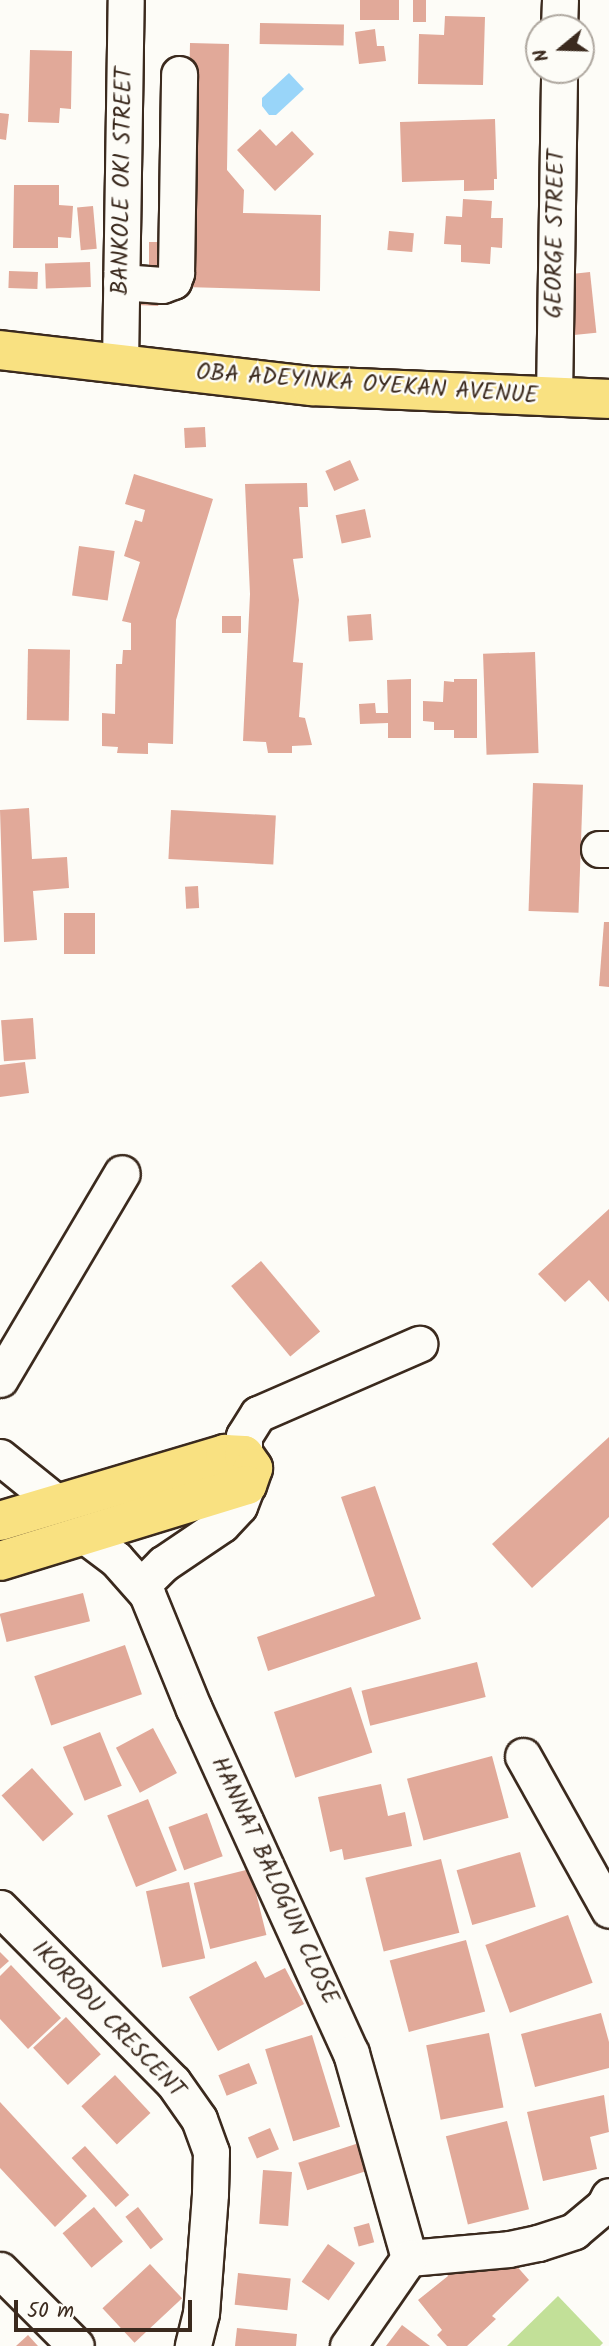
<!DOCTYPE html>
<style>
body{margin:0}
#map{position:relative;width:609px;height:2346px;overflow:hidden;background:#fdfcf7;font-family:Kalam,sans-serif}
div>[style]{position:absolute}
.green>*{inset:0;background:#c2e098}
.water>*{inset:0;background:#99d5f9}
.building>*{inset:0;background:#e1a999;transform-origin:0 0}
.roads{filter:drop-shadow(2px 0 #3b2a1e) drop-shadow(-2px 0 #3b2a1e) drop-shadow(0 2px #3b2a1e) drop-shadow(0 -2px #3b2a1e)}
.minor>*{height:35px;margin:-17.5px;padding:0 17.5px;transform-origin:17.5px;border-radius:17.5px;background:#fdfcf7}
.major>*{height:38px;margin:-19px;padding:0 19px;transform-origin:19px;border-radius:19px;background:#f9e181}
span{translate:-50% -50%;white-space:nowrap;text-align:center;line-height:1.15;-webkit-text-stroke:5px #fdfcf7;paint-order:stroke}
.street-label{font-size:23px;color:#3b2a1e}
.north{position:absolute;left:525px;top:14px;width:70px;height:70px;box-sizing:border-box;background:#fdfcf7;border:2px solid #afa8a0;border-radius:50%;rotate:251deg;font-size:19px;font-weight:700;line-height:28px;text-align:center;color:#3b2a1e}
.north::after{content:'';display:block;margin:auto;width:24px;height:32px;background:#3b2a1e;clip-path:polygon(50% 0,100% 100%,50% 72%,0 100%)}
.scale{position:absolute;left:14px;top:2300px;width:178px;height:32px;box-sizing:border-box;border:4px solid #3b2a1e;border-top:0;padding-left:9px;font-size:21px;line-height:24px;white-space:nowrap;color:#3b2a1e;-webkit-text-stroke:5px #fdfcf7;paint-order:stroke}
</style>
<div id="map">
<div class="green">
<div style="clip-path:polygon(558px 2296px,603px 2343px,600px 2346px,507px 2346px)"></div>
</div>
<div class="water">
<div style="clip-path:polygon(289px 73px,304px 89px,276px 115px,269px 115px,262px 106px,262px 98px)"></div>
</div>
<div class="building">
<div style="left:360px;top:0;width:39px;height:20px"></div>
<div style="left:413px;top:0;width:13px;height:22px"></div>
<div style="clip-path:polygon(445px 16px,485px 17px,483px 85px,418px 84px,419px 34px,444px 35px)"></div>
<div style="left:260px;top:23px;width:84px;height:21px;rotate:1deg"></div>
<div style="clip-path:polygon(375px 29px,377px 46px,384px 46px,386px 61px,359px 64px,355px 32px)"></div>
<div style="clip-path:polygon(190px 43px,229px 44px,227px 170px,244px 190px,243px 213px,321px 215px,320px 291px,185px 287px)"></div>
<div style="clip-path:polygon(30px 50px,72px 51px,71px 109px,60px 108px,59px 123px,28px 122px)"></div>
<div style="clip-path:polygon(0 113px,9px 114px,6px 140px,0 139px)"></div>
<div style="clip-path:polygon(495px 119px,497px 179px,494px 179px,494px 190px,464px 191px,464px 180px,402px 182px,400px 122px)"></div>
<div style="clip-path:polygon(260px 129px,276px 146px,292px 131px,314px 154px,275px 191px,237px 150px)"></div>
<div style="clip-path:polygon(14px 185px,59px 185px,59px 205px,73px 206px,71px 238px,58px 237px,58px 248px,13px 248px)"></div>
<div style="clip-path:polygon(463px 199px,492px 201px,491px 218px,503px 218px,502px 248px,491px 247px,490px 264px,461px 262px,461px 245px,444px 244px,446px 216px,462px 217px)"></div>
<div style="left:93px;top:206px;width:43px;height:16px;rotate:85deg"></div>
<div style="left:389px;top:231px;width:25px;height:19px;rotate:5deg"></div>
<div style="left:149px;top:242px;width:18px;height:32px"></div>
<div style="left:90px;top:262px;width:25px;height:45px;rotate:88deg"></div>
<div style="left:9px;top:271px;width:29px;height:17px;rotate:2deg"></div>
<div style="left:590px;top:272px;width:61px;height:30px;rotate:84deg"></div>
<div style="left:138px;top:290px;width:21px;height:15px;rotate:3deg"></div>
<div style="left:205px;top:427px;width:20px;height:21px;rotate:87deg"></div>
<div style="left:350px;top:460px;width:22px;height:27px;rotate:66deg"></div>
<div style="clip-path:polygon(134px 474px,213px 499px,176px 620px,173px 744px,148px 743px,148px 754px,117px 753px,118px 747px,102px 746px,102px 713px,115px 714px,116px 664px,122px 664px,123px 650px,131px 650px,131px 623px,122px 621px,140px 562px,124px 556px,135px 520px,142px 522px,145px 510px,125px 504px)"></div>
<div style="clip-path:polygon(307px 483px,308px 507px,299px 507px,303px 558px,293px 559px,299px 600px,293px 662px,303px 663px,299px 717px,305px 718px,312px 745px,292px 746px,292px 753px,268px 753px,266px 742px,243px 741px,250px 594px,245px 484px)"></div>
<div style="left:365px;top:509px;width:29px;height:30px;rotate:78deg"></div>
<div style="left:79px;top:546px;width:36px;height:50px;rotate:8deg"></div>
<div style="left:371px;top:614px;width:26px;height:24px;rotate:86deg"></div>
<div style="left:222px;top:616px;width:19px;height:17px"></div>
<div style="left:28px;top:649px;width:42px;height:71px;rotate:1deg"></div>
<div style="left:535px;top:652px;width:101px;height:52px;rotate:88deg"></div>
<div style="clip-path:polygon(411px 679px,411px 738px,388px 738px,388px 723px,360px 724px,359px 704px,375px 703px,376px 713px,388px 713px,387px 680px)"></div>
<div style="clip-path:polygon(454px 679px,477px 679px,477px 738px,454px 738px,454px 730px,434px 730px,434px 722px,423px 721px,423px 701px,443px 702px,444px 681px,454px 682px)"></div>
<div style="left:533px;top:783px;width:50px;height:128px;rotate:2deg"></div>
<div style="clip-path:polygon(29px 808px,32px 859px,67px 857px,69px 888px,33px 891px,37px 940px,4px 942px,0 810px)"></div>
<div style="left:171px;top:810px;width:105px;height:49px;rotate:3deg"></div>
<div style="left:198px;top:886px;width:22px;height:13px;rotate:87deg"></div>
<div style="left:64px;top:913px;width:31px;height:41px"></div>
<div style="clip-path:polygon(604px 922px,609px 922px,609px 987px,599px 986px)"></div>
<div style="left:33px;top:1018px;width:41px;height:32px;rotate:86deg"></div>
<div style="clip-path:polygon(25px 1062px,29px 1093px,0 1097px,0 1065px)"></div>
<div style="clip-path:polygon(609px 1209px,609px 1302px,589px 1280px,565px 1302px,538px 1274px)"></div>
<div style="left:261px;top:1261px;width:92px;height:39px;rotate:50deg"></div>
<div style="clip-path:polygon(609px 1437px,609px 1517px,532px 1588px,492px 1544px)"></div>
<div style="clip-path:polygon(375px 1486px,421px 1619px,268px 1671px,257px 1637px,375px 1596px,341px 1497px)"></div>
<div style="left:83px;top:1593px;width:29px;height:86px;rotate:76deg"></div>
<div style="left:125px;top:1645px;width:52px;height:96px;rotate:71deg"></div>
<div style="left:477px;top:1662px;width:36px;height:119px;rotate:76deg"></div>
<div style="left:351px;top:1687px;width:69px;height:81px;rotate:72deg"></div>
<div style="left:153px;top:1728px;width:51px;height:42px;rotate:62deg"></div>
<div style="left:100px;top:1732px;width:58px;height:40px;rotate:68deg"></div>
<div style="left:492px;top:1756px;width:64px;height:88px;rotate:75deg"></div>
<div style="left:32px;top:1768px;width:62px;height:41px;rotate:48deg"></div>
<div style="clip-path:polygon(381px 1784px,388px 1816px,405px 1812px,412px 1846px,344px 1860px,342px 1849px,330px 1852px,318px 1797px)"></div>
<div style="left:148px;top:1799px;width:77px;height:44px;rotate:68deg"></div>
<div style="left:207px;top:1813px;width:46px;height:41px;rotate:70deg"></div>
<div style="left:520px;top:1852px;width:57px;height:66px;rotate:74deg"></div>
<div style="left:441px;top:1859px;width:76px;height:78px;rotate:76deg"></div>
<div style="left:250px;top:1869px;width:68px;height:58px;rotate:76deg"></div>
<div style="left:189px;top:1882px;width:78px;height:44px;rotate:78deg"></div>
<div style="left:568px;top:1915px;width:72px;height:88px;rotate:70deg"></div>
<div style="left:466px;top:1940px;width:74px;height:79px;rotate:75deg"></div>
<div style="clip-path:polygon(0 1952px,9px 1961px,0 1969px)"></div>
<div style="clip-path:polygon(256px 1961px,265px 1978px,285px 1968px,304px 2004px,218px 2051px,189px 1997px)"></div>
<div style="clip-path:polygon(11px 1965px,61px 2018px,28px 2049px,0 2019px,0 1976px)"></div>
<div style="clip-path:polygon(601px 2013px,609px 2042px,609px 2068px,535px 2087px,521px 2034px)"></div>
<div style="left:66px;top:2017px;width:51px;height:45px;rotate:47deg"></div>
<div style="left:489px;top:2033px;width:76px;height:64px;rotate:79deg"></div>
<div style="left:312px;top:2035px;width:96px;height:49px;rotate:73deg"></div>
<div style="left:249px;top:2063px;width:22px;height:33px;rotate:68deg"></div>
<div style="left:115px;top:2075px;width:52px;height:46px;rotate:47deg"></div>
<div style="clip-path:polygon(604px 2095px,609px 2132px,590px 2137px,597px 2169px,543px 2181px,527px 2112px)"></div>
<div style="clip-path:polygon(0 2102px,87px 2196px,55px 2227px,0 2168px)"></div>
<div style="left:507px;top:2121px;width:91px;height:63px;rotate:76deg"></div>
<div style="left:270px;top:2128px;width:23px;height:24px;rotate:67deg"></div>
<div style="left:362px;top:2142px;width:29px;height:67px;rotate:72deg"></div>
<div style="left:85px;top:2146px;width:66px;height:18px;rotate:48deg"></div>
<div style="left:263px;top:2170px;width:29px;height:54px;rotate:4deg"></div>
<div style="left:94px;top:2207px;width:45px;height:41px;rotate:50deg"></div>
<div style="left:138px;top:2207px;width:41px;height:16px;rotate:52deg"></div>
<div style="left:369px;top:2223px;width:20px;height:16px;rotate:75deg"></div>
<div style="left:328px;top:2244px;width:33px;height:46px;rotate:35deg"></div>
<div style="clip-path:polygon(507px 2255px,529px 2280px,492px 2316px,496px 2319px,467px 2346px,447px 2346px,437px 2335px,442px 2330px,418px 2300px,448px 2276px,442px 2263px)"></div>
<div style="left:150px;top:2264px;width:47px;height:65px;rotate:47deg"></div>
<div style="left:238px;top:2273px;width:53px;height:32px;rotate:6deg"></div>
<div style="clip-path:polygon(402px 2325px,430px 2346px,386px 2346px)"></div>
<div style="clip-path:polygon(237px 2328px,297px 2334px,296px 2346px,235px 2346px)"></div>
<div style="clip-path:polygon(28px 2335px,38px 2346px,16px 2346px)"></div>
</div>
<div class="roads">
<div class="minor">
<div style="left:559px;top:28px;width:28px;rotate:-88deg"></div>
<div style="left:121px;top:282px;width:41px;rotate:4.2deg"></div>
<div style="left:162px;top:285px;width:12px;rotate:-20deg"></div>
<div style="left:173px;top:281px;width:9px;rotate:-69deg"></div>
<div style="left:176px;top:273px;width:199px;rotate:-89.1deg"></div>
<div style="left:120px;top:363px;width:363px;rotate:-89.1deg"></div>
<div style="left:554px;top:397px;width:327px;rotate:-89.1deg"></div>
<div style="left:599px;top:849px;width:10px"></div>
<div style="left:0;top:1379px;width:239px;rotate:-59.4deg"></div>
<div style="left:244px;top:1455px;width:19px;rotate:-90deg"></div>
<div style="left:244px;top:1436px;width:26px;rotate:-58deg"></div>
<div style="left:258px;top:1414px;width:176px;rotate:-23.5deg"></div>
<div style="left:0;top:1457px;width:73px;rotate:38.9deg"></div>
<div style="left:84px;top:1535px;width:40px;rotate:37deg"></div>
<div style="left:116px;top:1559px;width:47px;rotate:48.5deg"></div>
<div style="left:147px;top:1594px;width:124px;rotate:67.8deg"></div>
<div style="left:194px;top:1709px;width:378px;rotate:65.5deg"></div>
<div style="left:351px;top:2053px;width:213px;rotate:74.2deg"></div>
<div style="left:142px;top:1585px;width:30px;rotate:-45deg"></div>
<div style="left:163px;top:1564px;width:71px;rotate:-34.1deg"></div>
<div style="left:222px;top:1524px;width:25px;rotate:-47deg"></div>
<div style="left:239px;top:1506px;width:22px;rotate:-69deg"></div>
<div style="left:523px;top:1756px;width:176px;rotate:60.8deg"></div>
<div style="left:0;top:1908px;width:245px;rotate:45.2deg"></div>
<div style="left:173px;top:2082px;width:45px;rotate:54.9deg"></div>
<div style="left:199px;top:2119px;width:35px;rotate:70deg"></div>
<div style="left:211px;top:2152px;width:42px;rotate:91.4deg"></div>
<div style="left:210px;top:2194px;width:119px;rotate:94.3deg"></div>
<div style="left:201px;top:2313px;width:34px;rotate:104deg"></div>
<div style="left:409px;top:2258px;width:100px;rotate:-5.1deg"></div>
<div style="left:509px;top:2249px;width:30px;rotate:-12deg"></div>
<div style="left:538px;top:2243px;width:38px;rotate:-18deg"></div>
<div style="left:574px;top:2231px;width:39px;rotate:-40deg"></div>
<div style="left:604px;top:2206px;width:11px;rotate:-63deg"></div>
<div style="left:0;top:2270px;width:107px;rotate:45deg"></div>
<div style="left:348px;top:2346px;width:107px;rotate:-55.3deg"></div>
</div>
<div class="major">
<div style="left:0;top:350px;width:314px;rotate:6.6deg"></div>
<div style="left:312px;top:386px;width:297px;rotate:2.5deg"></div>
<div style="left:0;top:1521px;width:235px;rotate:-16.6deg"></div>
<div style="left:225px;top:1454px;width:19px;rotate:3deg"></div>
<div style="left:244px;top:1455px;width:16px;rotate:55deg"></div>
<div style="left:253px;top:1468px;width:18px;rotate:109deg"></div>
<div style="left:247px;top:1485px;width:258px;rotate:162.9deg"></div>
</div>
</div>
<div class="street-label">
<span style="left:123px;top:181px;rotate:-89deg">BANKOLE OKI STREET</span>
<span style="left:556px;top:234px;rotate:-89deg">GEORGE STREET</span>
<span style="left:367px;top:385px;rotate:4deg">OBA ADEYINKA OYEKAN AVENUE</span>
<span style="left:274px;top:1881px;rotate:65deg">HANNAT BALOGUN CLOSE</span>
<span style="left:108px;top:2020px;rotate:46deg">IKORODU CRESCENT</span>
</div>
<div class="north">N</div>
<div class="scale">50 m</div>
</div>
